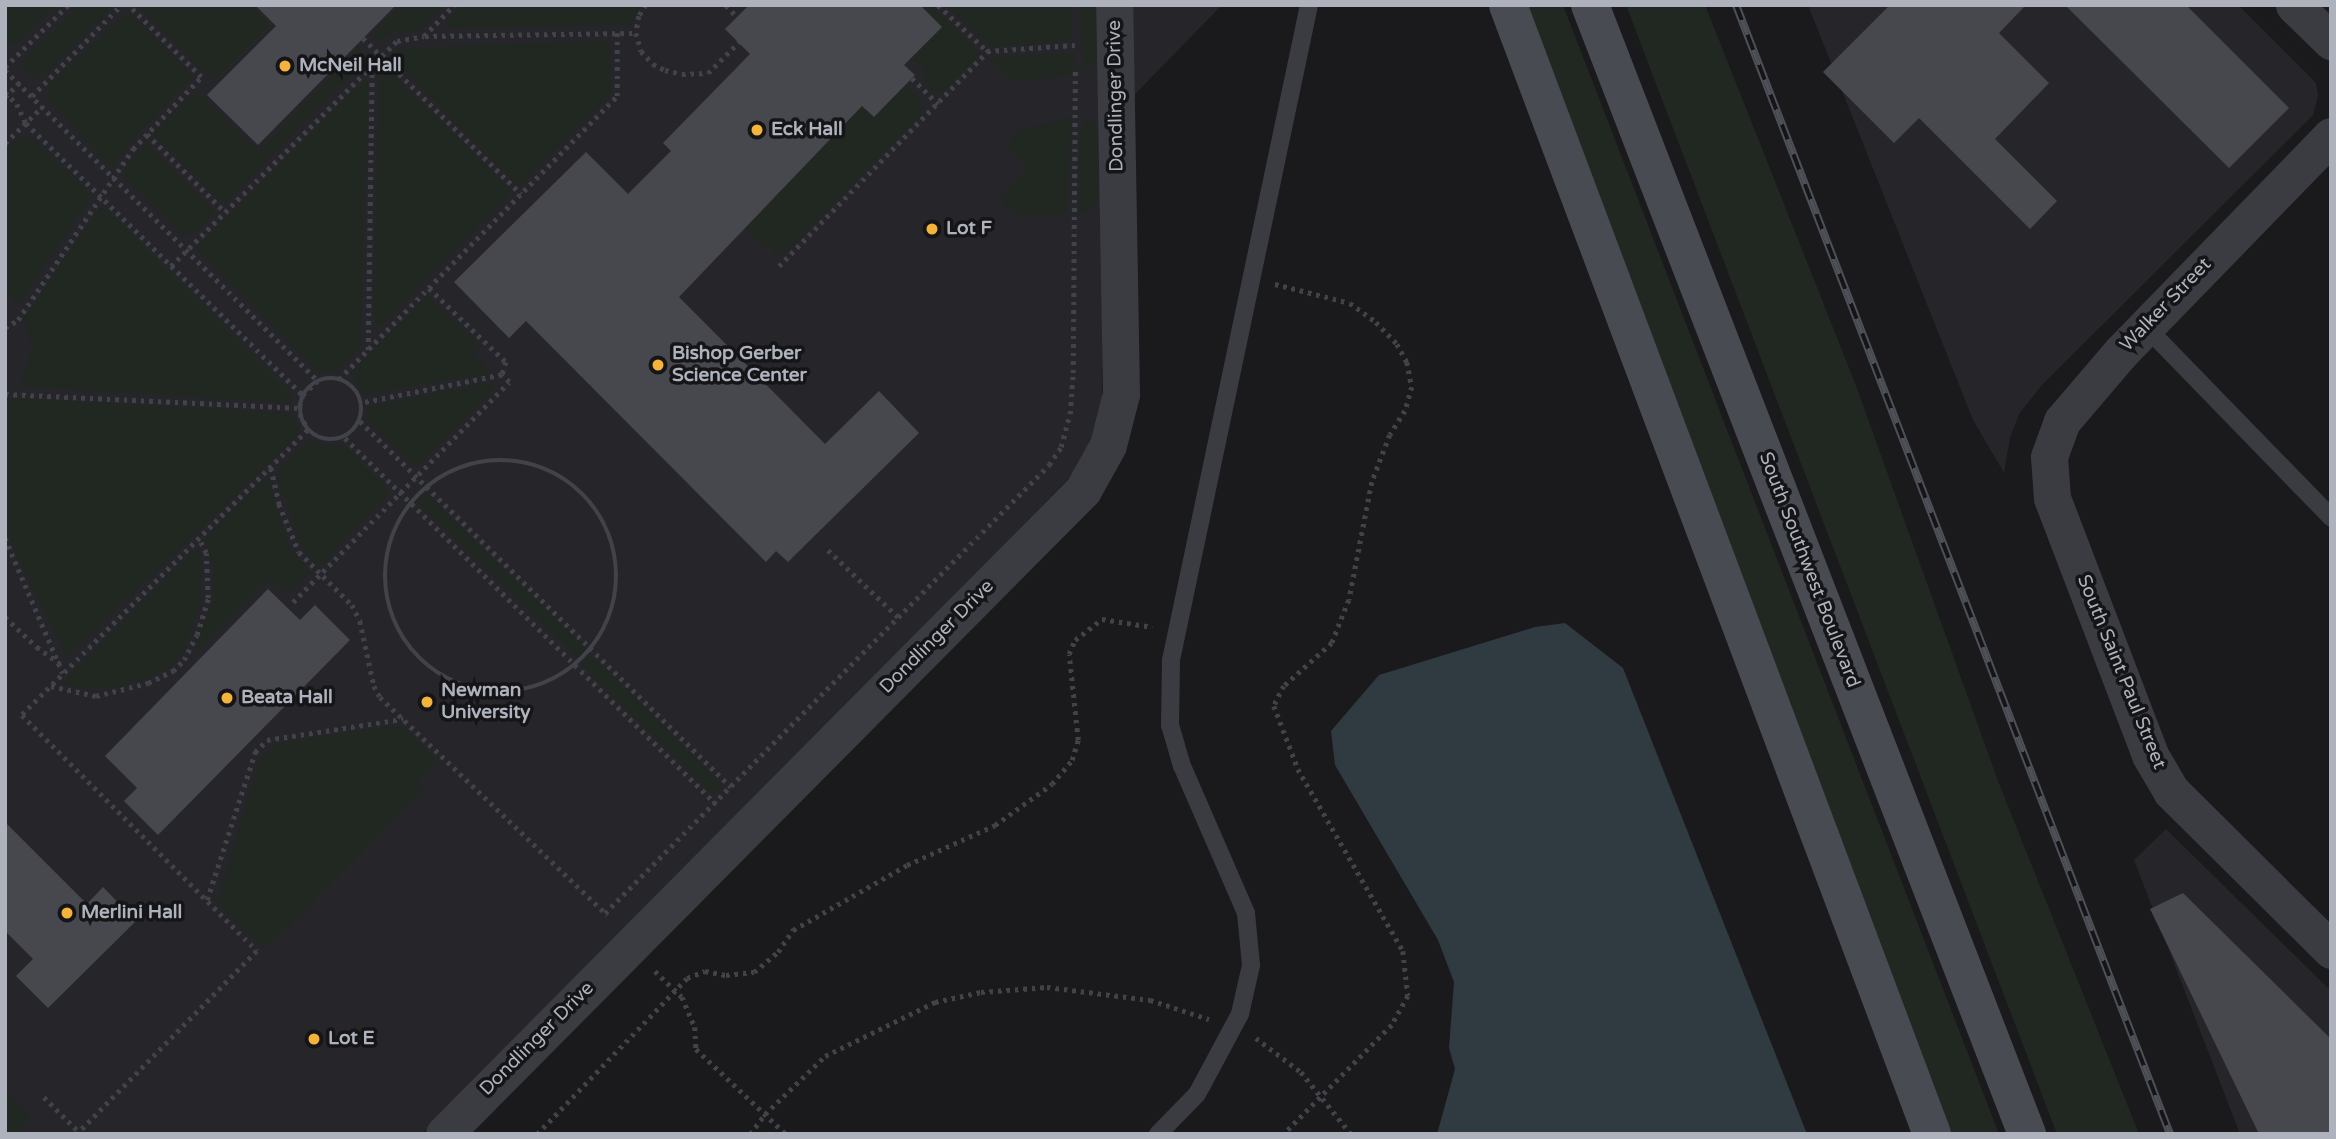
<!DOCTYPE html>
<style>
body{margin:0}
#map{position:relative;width:2336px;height:1139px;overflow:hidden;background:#1a1a1d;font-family:"Varela Round",sans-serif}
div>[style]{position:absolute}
.built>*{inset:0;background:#26262a}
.green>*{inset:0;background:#202821;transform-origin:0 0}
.water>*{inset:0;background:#303a41}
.building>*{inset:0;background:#47484d}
.path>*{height:4.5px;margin-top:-2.25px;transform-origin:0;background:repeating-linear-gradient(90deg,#414349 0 3.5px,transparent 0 8.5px)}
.path>.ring{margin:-2.25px;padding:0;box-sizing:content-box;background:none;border:4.5px solid #414349;border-radius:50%}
.lane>*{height:18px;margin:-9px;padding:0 9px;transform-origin:9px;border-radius:9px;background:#3b3c42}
.street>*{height:37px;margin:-18.5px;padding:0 18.5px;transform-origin:18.5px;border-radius:18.5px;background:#3b3c42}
.secondary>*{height:38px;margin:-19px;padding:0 19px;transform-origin:19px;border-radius:19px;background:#494b52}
.rail>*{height:8px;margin-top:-4px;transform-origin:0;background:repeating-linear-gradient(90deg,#151518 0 16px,#4e5057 0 32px);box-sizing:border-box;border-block:2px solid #4e5057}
.dots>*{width:19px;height:19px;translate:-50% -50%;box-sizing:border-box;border:4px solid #151518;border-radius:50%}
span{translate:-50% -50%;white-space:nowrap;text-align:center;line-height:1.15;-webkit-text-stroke:7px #151518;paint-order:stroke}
.poi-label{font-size:19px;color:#adb2bc;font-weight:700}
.left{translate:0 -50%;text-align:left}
.street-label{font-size:19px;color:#adb2bc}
.frame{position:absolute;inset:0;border:7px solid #adb2bc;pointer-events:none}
</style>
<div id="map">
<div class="built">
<div style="clip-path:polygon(5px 5px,1222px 5px,1102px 128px,1102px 398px,1095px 439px,1073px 474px,422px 1134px,5px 1134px)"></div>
<div style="clip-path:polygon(1808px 5px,2238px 5px,2316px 83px,2318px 96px,2313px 115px,2041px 386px,2019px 414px,2010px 438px,2004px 473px,1973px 420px)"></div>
<div style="clip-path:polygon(2166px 829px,2331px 991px,2331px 1134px,2240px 1134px,2134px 860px)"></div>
</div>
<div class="green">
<div style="clip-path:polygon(5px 5px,57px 5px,22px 40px,5px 46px)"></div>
<div style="clip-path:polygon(79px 5px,114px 5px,44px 76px,37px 79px,28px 76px,23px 68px,25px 59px)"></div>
<div style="clip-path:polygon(137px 5px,251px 5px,271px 25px,217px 79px,210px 77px)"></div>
<div style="clip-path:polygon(401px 5px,444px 5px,420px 30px,395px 32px,380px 41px,372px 34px)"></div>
<div style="clip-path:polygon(463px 5px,640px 5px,631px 25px,446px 28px,446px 22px)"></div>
<div style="clip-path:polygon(920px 5px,931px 5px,980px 53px,942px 94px,934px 94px,921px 81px,928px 72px,912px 58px,942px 27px)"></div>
<div style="clip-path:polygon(945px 5px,1071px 5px,1071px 38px,1067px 42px,992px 47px)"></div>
<div style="clip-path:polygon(1081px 5px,1097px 5px,1099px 57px,1083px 73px)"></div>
<div style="clip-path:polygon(1524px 5px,1563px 5px,1999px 1134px,1951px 1134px)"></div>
<div style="clip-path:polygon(1626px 5px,1705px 5px,1855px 383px,1998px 781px,2139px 1134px,2057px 1134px)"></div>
<div style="clip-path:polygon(128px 11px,194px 76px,140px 132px,113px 166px,108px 165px,46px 99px,50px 84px)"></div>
<div style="clip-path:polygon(610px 41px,611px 95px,518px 187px,392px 58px,397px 49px,402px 48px)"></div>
<div style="clip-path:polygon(358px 48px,366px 57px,365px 60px,224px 205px,152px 133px,196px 90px,259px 152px)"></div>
<div style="clip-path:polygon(1066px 53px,1072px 53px,1075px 58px,1072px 75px,1011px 82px,990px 61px,996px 57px)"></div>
<div style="clip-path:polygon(385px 67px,512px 192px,380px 327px,373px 320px,380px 69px)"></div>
<div style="clip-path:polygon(364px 80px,368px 81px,361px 348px,338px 371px,317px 372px,195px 249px)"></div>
<div style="clip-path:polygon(905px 85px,920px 100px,922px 112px,790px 249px,777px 256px,744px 228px,862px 106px,874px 117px)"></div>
<div style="clip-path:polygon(1071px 117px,1068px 208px,1064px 214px,1016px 215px,998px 198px,1027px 169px,1005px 147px,1021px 130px)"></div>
<div style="clip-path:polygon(1085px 118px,1096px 125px,1100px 138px,1099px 199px,1091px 209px,1079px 214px,1079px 145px)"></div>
<div style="clip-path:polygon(28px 137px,35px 140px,90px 193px,89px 200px,19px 304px,5px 291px,5px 150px,19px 138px)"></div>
<div style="clip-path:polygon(147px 142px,216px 211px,193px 234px,183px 236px,124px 179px,124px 172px)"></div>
<div style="clip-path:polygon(104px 207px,292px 395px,291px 403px,21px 386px,32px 348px,24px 318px,99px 209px)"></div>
<div style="clip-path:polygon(428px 295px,481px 345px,473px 354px,489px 369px,485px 374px,365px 394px,351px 373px)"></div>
<div style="clip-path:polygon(488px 383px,492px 383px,494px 390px,416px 467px,366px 420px,368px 408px,372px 406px)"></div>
<div style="clip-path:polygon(5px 398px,293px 413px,300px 433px,67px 657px,30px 583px,5px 525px)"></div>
<div style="clip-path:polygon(308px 439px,326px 446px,343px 444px,390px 493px,322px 566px,316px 564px,304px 552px,275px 472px)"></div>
<div style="clip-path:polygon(268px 475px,289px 546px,310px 573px,287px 592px,279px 584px,275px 588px,267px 581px,193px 655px,213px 599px,214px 568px,205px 539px)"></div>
<div style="left:425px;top:493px;width:224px;height:12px;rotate:44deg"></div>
<div style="clip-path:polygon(198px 547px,202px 566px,200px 607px,184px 650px,172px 666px,145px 679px,114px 688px,79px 688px,61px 683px)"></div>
<div style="clip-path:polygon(591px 655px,719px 782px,721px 786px,717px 792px,711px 793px,581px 664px)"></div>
<div style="clip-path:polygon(393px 726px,408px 730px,439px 761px,417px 783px,424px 789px,271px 945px,258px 942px,217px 903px,260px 758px,276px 743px)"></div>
<div style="clip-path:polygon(5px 1093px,31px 1118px,16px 1134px,5px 1134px)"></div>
</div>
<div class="water">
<div style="clip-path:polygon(1565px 623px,1623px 668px,1807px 1134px,1437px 1134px,1455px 1069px,1449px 1048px,1454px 982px,1438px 940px,1335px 765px,1331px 731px,1379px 675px,1535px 627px)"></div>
</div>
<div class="building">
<div style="clip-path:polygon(255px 5px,396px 5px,258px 145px,207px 95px,276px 26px)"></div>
<div style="clip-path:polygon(749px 5px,920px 5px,942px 27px,904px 65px,915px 75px,874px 117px,862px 106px,679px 297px,825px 444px,879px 391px,919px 433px,788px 562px,776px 551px,766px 562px,526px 321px,509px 338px,454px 282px,586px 152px,628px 194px,671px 151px,663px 143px,750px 54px,725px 29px)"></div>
<div style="clip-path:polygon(1890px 5px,2026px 5px,1999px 33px,2049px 83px,1995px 139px,2057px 201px,2030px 229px,1919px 118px,1894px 143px,1823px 72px)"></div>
<div style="clip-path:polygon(2065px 5px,2186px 5px,2289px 108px,2229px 168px)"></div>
<div style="clip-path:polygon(268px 589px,300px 620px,315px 605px,350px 640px,158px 835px,124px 801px,137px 788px,105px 756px)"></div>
<div style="clip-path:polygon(5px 822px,87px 904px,103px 887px,136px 921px,48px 1008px,16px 976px,33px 959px,5px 931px)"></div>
<div style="clip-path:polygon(2183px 893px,2331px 1039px,2331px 1134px,2259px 1134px,2150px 909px)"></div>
</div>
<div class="path">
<div style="left:646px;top:5px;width:13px;rotate:122deg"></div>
<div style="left:639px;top:16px;width:17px;rotate:100deg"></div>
<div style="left:636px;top:33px;width:19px;rotate:74deg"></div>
<div style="left:641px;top:51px;width:18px;rotate:47deg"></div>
<div style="left:653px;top:64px;width:13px;rotate:27deg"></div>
<div style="left:665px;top:70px;width:17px;rotate:13deg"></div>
<div style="left:682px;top:74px;width:26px;rotate:-2deg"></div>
<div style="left:708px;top:73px;width:44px;rotate:-45deg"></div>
<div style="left:726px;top:5px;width:16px;rotate:47deg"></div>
<div style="left:938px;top:5px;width:67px;rotate:43.2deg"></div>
<div style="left:987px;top:51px;width:88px;rotate:-3.9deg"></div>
<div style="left:425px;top:36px;width:211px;rotate:-0.8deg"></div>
<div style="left:363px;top:38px;width:222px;rotate:44.6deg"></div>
<div style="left:5px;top:67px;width:88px;rotate:-44.5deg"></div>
<div style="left:5px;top:70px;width:441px;rotate:44.8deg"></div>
<div style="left:318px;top:381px;width:21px;rotate:137deg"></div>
<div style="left:303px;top:395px;width:10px;rotate:107deg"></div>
<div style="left:300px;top:405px;width:9px;rotate:90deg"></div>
<div style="left:300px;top:414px;width:18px;rotate:63deg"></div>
<div style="left:308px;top:430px;width:404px;rotate:135.1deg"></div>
<div style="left:22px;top:715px;width:333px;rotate:45.1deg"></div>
<div style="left:257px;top:951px;width:257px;rotate:134.5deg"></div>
<div style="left:912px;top:78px;width:37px;rotate:45deg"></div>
<div style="left:5px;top:92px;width:17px;rotate:45deg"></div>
<div style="left:17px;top:104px;width:21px;rotate:65deg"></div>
<div style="left:26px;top:123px;width:388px;rotate:44.5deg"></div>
<div style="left:32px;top:96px;width:127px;rotate:-45.6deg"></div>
<div style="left:5px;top:97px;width:20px;rotate:-45deg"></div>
<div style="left:147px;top:134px;width:110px;rotate:45deg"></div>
<div style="left:5px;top:143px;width:52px;rotate:-44.2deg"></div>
<div style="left:171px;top:266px;width:319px;rotate:-44.9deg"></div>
<div style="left:397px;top:41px;width:27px;rotate:-10deg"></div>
<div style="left:424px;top:36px;width:43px;rotate:-45.9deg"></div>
<div style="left:779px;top:266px;width:300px;rotate:-45.8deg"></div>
<div style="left:1275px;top:284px;width:77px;rotate:14.2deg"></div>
<div style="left:1350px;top:303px;width:32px;rotate:36deg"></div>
<div style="left:1376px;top:322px;width:30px;rotate:46deg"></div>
<div style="left:1397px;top:344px;width:21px;rotate:61deg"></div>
<div style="left:1407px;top:362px;width:25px;rotate:79deg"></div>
<div style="left:1412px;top:387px;width:25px;rotate:106deg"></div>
<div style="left:1405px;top:411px;width:28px;rotate:122deg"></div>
<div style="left:1390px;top:435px;width:50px;rotate:111deg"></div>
<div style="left:1372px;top:482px;width:120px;rotate:101deg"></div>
<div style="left:1349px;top:600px;width:46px;rotate:111.6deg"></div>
<div style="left:1332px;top:643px;width:64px;rotate:138.1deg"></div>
<div style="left:1284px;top:686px;width:22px;rotate:117deg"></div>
<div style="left:1274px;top:706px;width:67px;rotate:69.1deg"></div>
<div style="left:1298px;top:769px;width:210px;rotate:60deg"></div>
<div style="left:1403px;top:951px;width:45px;rotate:83.7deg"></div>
<div style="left:1408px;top:996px;width:33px;rotate:119deg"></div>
<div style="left:1392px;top:1025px;width:153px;rotate:134.7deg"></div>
<div style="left:429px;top:288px;width:107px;rotate:43.9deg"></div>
<div style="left:506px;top:362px;width:14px;rotate:107deg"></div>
<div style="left:5px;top:328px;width:15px;rotate:-32deg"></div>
<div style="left:18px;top:320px;width:206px;rotate:-56.1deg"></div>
<div style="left:133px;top:149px;width:99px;rotate:-46.6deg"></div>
<div style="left:201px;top:77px;width:103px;rotate:-135.4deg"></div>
<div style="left:368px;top:350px;width:284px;rotate:-89.2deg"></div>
<div class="ring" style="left:300px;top:378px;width:57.5px;height:57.5px"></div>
<div style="left:339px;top:379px;width:397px;rotate:-45.5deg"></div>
<div style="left:617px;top:96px;width:63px;rotate:-90deg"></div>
<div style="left:5px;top:394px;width:295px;rotate:2.7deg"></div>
<div style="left:360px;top:421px;width:521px;rotate:44.61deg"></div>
<div style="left:345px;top:438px;width:521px;rotate:44.61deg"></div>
<div class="ring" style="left:385px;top:460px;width:227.5px;height:227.5px"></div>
<div style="left:271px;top:468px;width:37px;rotate:77deg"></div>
<div style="left:279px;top:504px;width:52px;rotate:67.4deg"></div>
<div style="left:299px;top:552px;width:75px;rotate:45deg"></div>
<div style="left:352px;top:605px;width:18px;rotate:63deg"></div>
<div style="left:360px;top:621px;width:66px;rotate:77.8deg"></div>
<div style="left:374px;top:686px;width:13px;rotate:61deg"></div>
<div style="left:380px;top:697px;width:315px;rotate:43.8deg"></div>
<div style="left:5px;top:538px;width:147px;rotate:66.8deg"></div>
<div style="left:828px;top:550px;width:97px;rotate:43.7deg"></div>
<div style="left:293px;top:602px;width:308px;rotate:-45.5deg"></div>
<div style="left:509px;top:382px;width:10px;rotate:-135deg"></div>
<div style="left:502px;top:375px;width:143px;rotate:168.7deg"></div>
<div style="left:5px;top:617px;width:44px;rotate:43.2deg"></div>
<div style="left:37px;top:647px;width:29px;rotate:36deg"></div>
<div style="left:51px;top:686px;width:46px;rotate:12.5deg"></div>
<div style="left:96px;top:696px;width:54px;rotate:-14deg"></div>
<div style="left:148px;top:683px;width:28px;rotate:-26deg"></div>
<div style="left:173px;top:671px;width:16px;rotate:-45deg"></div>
<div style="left:184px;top:660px;width:28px;rotate:-63deg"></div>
<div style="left:197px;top:635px;width:39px;rotate:-73deg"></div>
<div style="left:208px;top:598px;width:45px;rotate:-92.5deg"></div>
<div style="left:206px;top:553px;width:16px;rotate:-117deg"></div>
<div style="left:207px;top:900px;width:156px;rotate:-72deg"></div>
<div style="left:255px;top:752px;width:17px;rotate:-45deg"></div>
<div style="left:267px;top:740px;width:138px;rotate:-8.8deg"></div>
<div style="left:605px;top:913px;width:631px;rotate:-45.26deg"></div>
<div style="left:1049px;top:465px;width:22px;rotate:-56deg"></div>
<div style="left:1061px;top:447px;width:34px;rotate:-75deg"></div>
<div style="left:1070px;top:414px;width:41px;rotate:-85.8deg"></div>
<div style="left:1073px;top:373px;width:305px;rotate:-89.6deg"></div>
<div style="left:655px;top:971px;width:37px;rotate:44deg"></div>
<div style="left:682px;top:997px;width:33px;rotate:67deg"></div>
<div style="left:695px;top:1027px;width:22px;rotate:87deg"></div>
<div style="left:696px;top:1049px;width:124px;rotate:43.4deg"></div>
<div style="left:1256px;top:1038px;width:56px;rotate:37.1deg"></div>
<div style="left:1301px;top:1072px;width:80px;rotate:51.1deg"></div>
<div style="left:44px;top:1097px;width:49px;rotate:45deg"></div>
<div style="left:537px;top:1134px;width:216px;rotate:-46.1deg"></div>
<div style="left:687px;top:978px;width:19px;rotate:-21deg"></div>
<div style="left:705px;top:971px;width:21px;rotate:11deg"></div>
<div style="left:726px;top:975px;width:28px;rotate:-6deg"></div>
<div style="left:754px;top:972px;width:31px;rotate:-40deg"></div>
<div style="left:778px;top:952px;width:27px;rotate:-56deg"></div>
<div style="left:793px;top:930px;width:131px;rotate:-29.7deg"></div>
<div style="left:907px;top:865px;width:97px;rotate:-24.4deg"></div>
<div style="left:995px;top:825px;width:70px;rotate:-35.7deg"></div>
<div style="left:1052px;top:784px;width:31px;rotate:-50deg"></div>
<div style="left:1072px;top:760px;width:21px;rotate:-73deg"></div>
<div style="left:1078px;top:740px;width:86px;rotate:-96deg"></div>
<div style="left:1069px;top:654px;width:15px;rotate:-67deg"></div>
<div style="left:1075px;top:640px;width:34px;rotate:-38deg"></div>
<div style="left:1102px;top:619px;width:51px;rotate:9.1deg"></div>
<div style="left:750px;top:1134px;width:25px;rotate:-53deg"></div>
<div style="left:765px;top:1114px;width:83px;rotate:-44deg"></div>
<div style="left:825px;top:1056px;width:123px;rotate:-26.1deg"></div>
<div style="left:935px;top:1002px;width:47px;rotate:-12.3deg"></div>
<div style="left:981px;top:992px;width:66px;rotate:-4.3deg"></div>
<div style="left:1047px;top:987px;width:104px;rotate:7.2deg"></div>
<div style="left:1150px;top:1000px;width:62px;rotate:17.9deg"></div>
</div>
<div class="lane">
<div style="left:2145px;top:326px;width:267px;rotate:45.8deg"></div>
<div style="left:1158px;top:1134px;width:56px;rotate:-45.7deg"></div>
<div style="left:1197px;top:1094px;width:13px;rotate:-61deg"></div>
<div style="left:1203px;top:1083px;width:78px;rotate:-61.8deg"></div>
<div style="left:1240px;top:1014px;width:50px;rotate:-77.3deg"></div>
<div style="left:1251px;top:965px;width:52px;rotate:-95.5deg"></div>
<div style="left:1246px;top:913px;width:160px;rotate:-113.5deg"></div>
<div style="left:1182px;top:766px;width:43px;rotate:-106.3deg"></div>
<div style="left:1170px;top:725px;width:65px;rotate:-89.1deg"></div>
<div style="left:1171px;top:660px;width:669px;rotate:-78.1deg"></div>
</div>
<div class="street">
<div style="left:2294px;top:5px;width:52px;rotate:44.2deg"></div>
<div style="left:2331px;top:136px;width:301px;rotate:134.2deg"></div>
<div style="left:2121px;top:352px;width:91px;rotate:130.5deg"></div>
<div style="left:2062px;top:421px;width:38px;rotate:110deg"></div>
<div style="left:2049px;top:457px;width:41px;rotate:85.8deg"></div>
<div style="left:2052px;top:498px;width:275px;rotate:69.1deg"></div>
<div style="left:2150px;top:755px;width:42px;rotate:59.7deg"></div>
<div style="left:2171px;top:791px;width:226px;rotate:44.8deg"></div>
<div style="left:444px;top:1134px;width:907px;rotate:-45.22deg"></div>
<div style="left:1083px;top:490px;width:51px;rotate:-60.9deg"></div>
<div style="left:1108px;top:445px;width:53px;rotate:-75.7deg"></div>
<div style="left:1121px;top:394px;width:389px;rotate:-91deg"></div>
</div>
<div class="secondary">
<div style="left:1508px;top:5px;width:1206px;rotate:69.42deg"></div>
<div style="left:1590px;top:5px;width:1211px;rotate:68.84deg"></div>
</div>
<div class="rail">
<div style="left:1736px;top:5px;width:1210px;rotate:68.97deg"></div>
</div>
<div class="dots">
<div style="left:285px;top:66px;background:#f4b33b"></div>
<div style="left:757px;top:130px;background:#f4b33b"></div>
<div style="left:932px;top:229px;background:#f4b33b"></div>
<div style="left:658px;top:365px;background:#f4b33b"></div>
<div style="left:227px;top:698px;background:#f4b33b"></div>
<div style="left:427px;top:702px;background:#f4b33b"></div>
<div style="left:67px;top:913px;background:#f4b33b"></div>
<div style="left:314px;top:1039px;background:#f4b33b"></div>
</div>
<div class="poi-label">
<span class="left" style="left:299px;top:66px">McNeil Hall</span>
<span class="left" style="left:771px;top:130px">Eck Hall</span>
<span class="left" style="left:946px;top:229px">Lot F</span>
<span class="left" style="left:672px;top:365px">Bishop Gerber<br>Science Center</span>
<span class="left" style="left:441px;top:702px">Newman<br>University</span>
<span class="left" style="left:241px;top:698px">Beata Hall</span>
<span class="left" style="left:81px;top:913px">Merlini Hall</span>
<span class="left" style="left:328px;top:1039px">Lot E</span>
</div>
<div class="street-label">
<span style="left:1116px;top:96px;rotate:-91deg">Dondlinger Drive</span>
<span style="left:2166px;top:305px;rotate:-46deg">Walker Street</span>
<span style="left:1809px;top:570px;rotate:69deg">South Southwest Boulevard</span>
<span style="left:937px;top:637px;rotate:-45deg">Dondlinger Drive</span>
<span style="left:2121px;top:672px;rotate:68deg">South Saint Paul Street</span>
<span style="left:537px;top:1039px;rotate:-45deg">Dondlinger Drive</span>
</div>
<div class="frame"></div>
</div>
